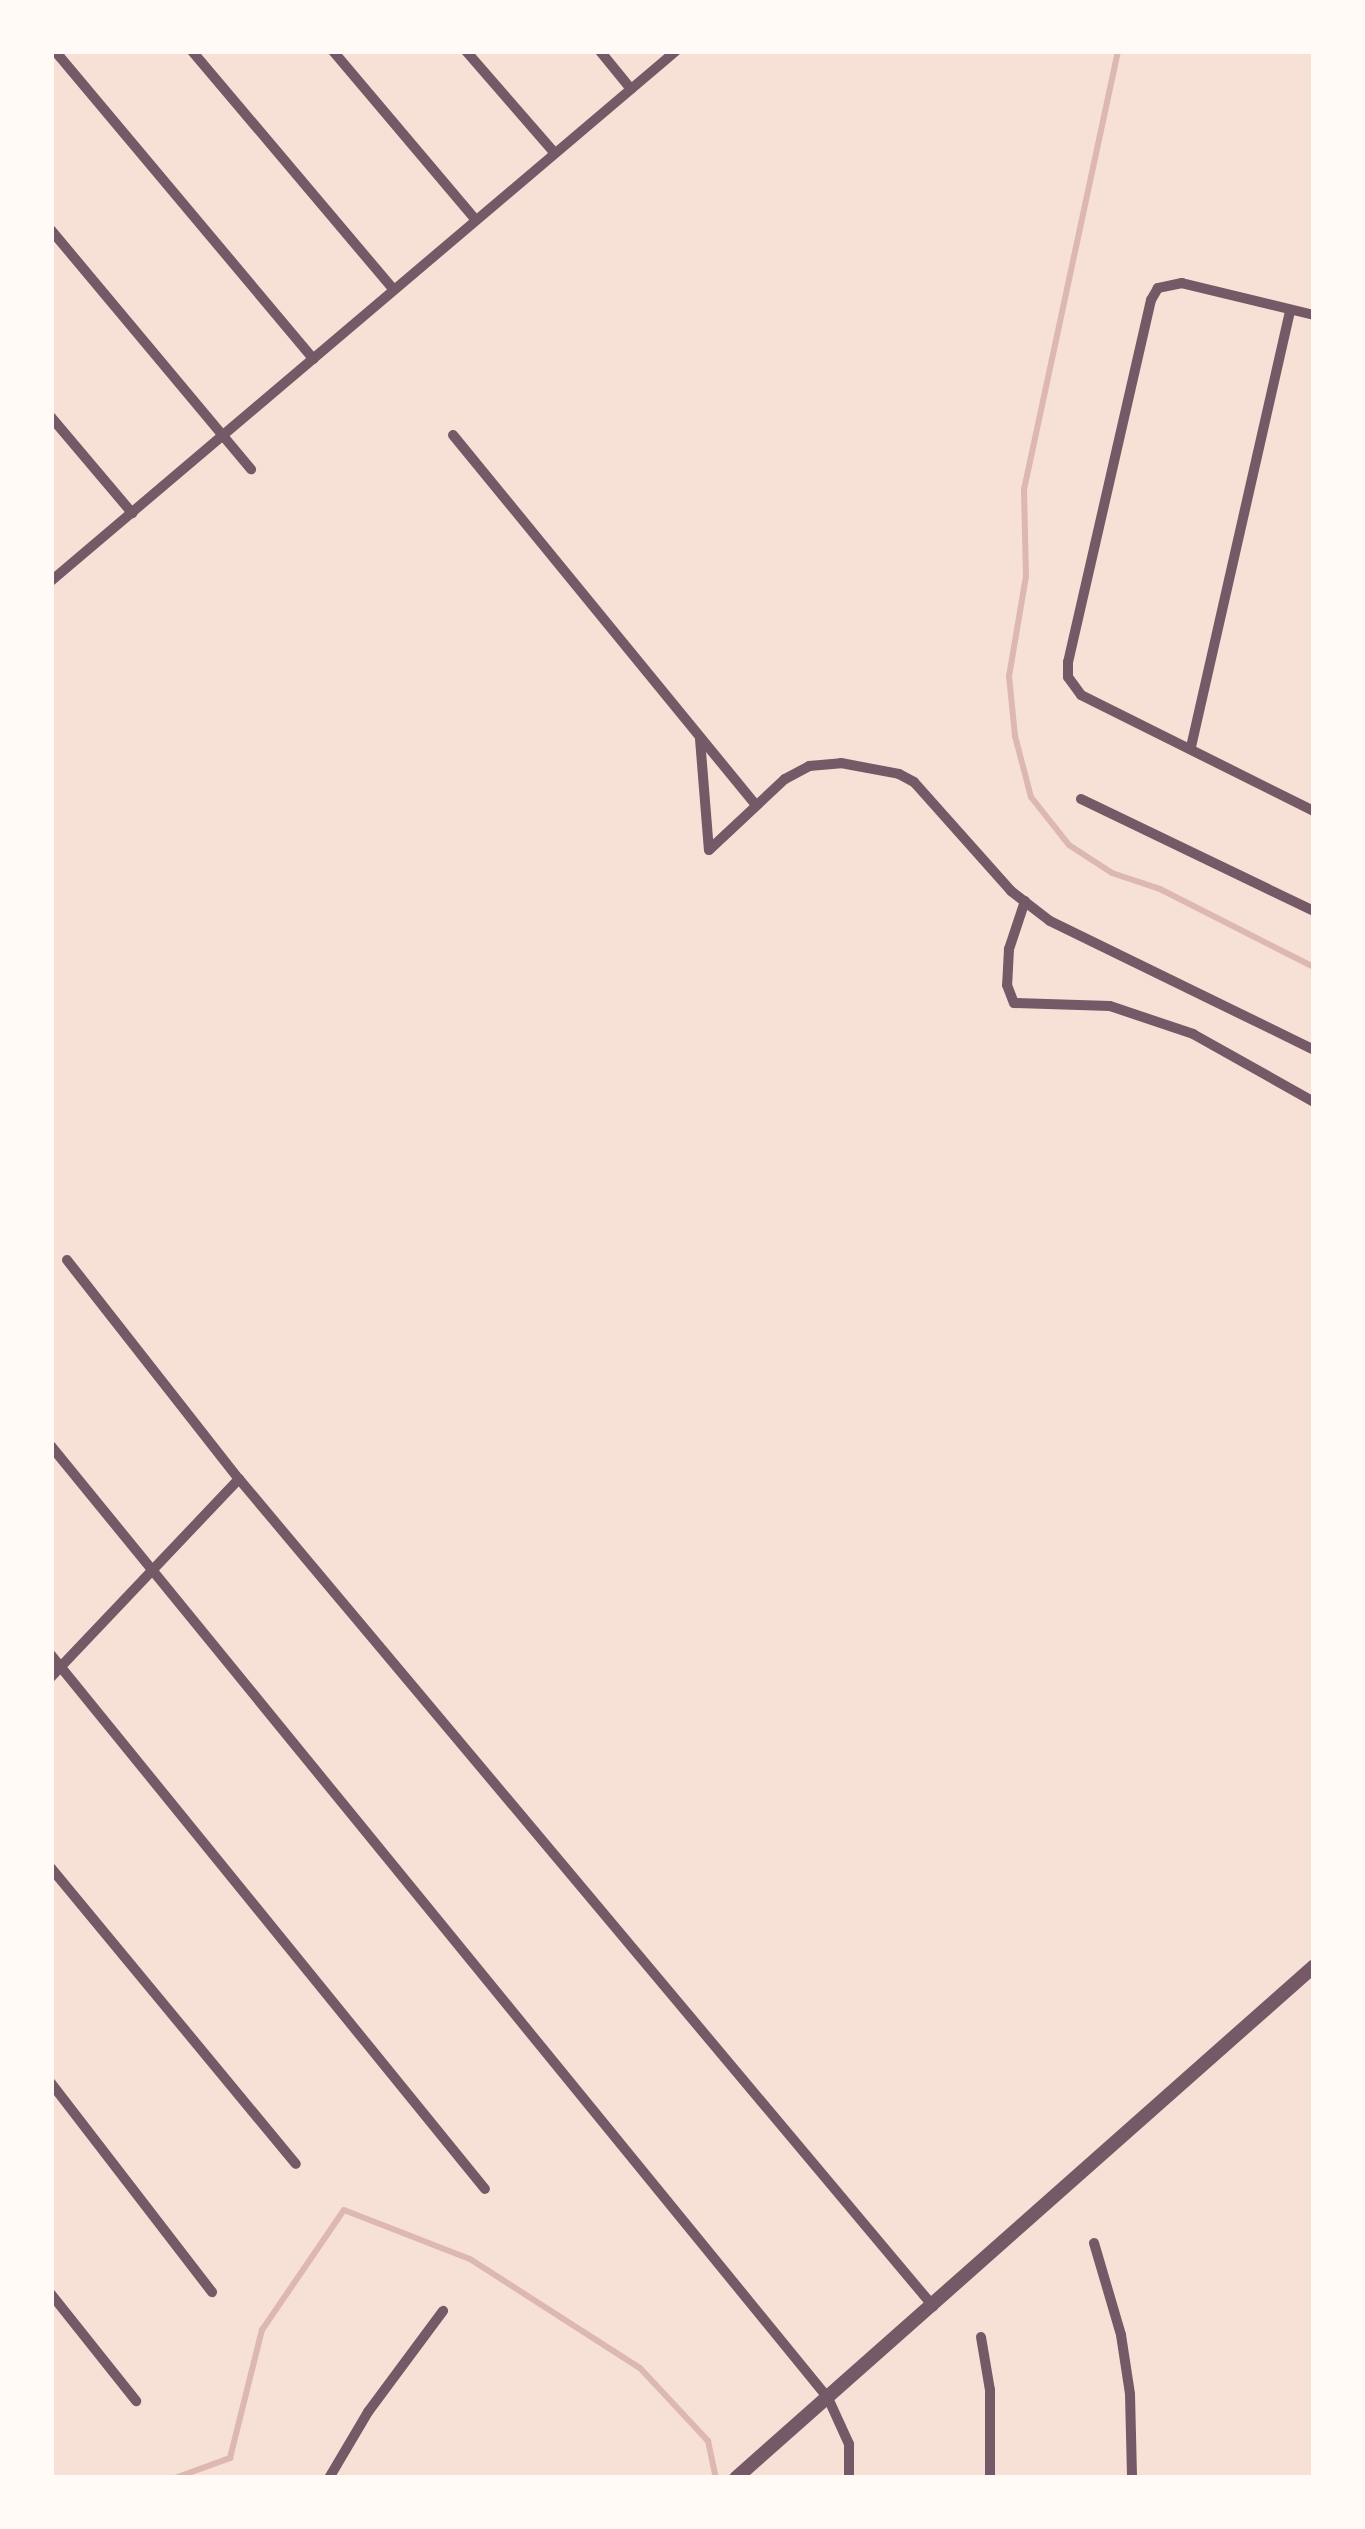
<!DOCTYPE html>
<style>
body{margin:0}
#map{position:relative;width:1365px;height:2529px;overflow:hidden;background:#f7e1d7;font-family:"PT Sans Narrow",sans-serif}
div>[style]{position:absolute}
.stream>*{height:6px;margin:-3px;padding:0 3px;transform-origin:3px;border-radius:3px;background:#dcb8b0}
.minor>*{height:10px;margin:-5px;padding:0 5px;transform-origin:5px;border-radius:5px;background:#755966}
.tertiary>*{height:14px;margin:-7px;padding:0 7px;transform-origin:7px;border-radius:7px;background:#755966}
span{translate:-50% -50%;white-space:nowrap;text-align:center;line-height:1.15;-webkit-text-stroke:9px #fffaf5;paint-order:stroke}
.frame{position:absolute;inset:0;border:54px solid #fffaf5;pointer-events:none}
</style>
<div id="map">
<div class="stream">
<div style="left:1118px;top:51px;width:448px;rotate:102.1deg"></div>
<div style="left:1024px;top:489px;width:87px;rotate:88.7deg"></div>
<div style="left:1026px;top:576px;width:101px;rotate:99.6deg"></div>
<div style="left:1009px;top:676px;width:60px;rotate:84.3deg"></div>
<div style="left:1015px;top:736px;width:63px;rotate:75.3deg"></div>
<div style="left:1031px;top:797px;width:61px;rotate:51.6deg"></div>
<div style="left:1069px;top:845px;width:51px;rotate:33.1deg"></div>
<div style="left:1112px;top:873px;width:51px;rotate:18.4deg"></div>
<div style="left:1160px;top:889px;width:173px;rotate:26.9deg"></div>
<div style="left:175px;top:2478px;width:59px;rotate:-20deg"></div>
<div style="left:230px;top:2458px;width:132px;rotate:-76deg"></div>
<div style="left:262px;top:2330px;width:145px;rotate:-55.7deg"></div>
<div style="left:344px;top:2210px;width:135px;rotate:21.3deg"></div>
<div style="left:470px;top:2259px;width:202px;rotate:32.7deg"></div>
<div style="left:640px;top:2368px;width:100px;rotate:47deg"></div>
<div style="left:708px;top:2441px;width:38px;rotate:78deg"></div>
</div>
<div class="minor">
<div style="left:55px;top:51px;width:402px;rotate:50deg"></div>
<div style="left:192px;top:51px;width:312px;rotate:49.8deg"></div>
<div style="left:333px;top:51px;width:220px;rotate:49.8deg"></div>
<div style="left:466px;top:51px;width:133px;rotate:49deg"></div>
<div style="left:600px;top:51px;width:49px;rotate:50.8deg"></div>
<div style="left:51px;top:230px;width:312px;rotate:50.1deg"></div>
<div style="left:1314px;top:315px;width:136px;rotate:-166.4deg"></div>
<div style="left:1182px;top:283px;width:25px;rotate:168deg"></div>
<div style="left:1158px;top:288px;width:14px;rotate:120deg"></div>
<div style="left:1151px;top:300px;width:371px;rotate:102.9deg"></div>
<div style="left:1068px;top:662px;width:15px;rotate:90deg"></div>
<div style="left:1068px;top:677px;width:22px;rotate:54deg"></div>
<div style="left:1081px;top:695px;width:260px;rotate:26.5deg"></div>
<div style="left:51px;top:417px;width:126px;rotate:49.8deg"></div>
<div style="left:453px;top:435px;width:478px;rotate:50.7deg"></div>
<div style="left:51px;top:581px;width:819px;rotate:-40.3deg"></div>
<div style="left:700px;top:739px;width:111px;rotate:85.4deg"></div>
<div style="left:1191px;top:747px;width:448px;rotate:-77.2deg"></div>
<div style="left:1081px;top:799px;width:259px;rotate:25.7deg"></div>
<div style="left:709px;top:850px;width:104px;rotate:-43.1deg"></div>
<div style="left:785px;top:779px;width:27px;rotate:-28deg"></div>
<div style="left:809px;top:766px;width:32px;rotate:-5deg"></div>
<div style="left:841px;top:763px;width:59px;rotate:10.7deg"></div>
<div style="left:899px;top:774px;width:17px;rotate:28deg"></div>
<div style="left:914px;top:782px;width:146px;rotate:48.3deg"></div>
<div style="left:1011px;top:891px;width:49px;rotate:37.6deg"></div>
<div style="left:1050px;top:921px;width:294px;rotate:26deg"></div>
<div style="left:1025px;top:901px;width:51px;rotate:108.4deg"></div>
<div style="left:1009px;top:949px;width:36px;rotate:93deg"></div>
<div style="left:1007px;top:985px;width:19px;rotate:69deg"></div>
<div style="left:1014px;top:1003px;width:96px;rotate:1.8deg"></div>
<div style="left:1110px;top:1006px;width:88px;rotate:18.6deg"></div>
<div style="left:1193px;top:1034px;width:139px;rotate:29.3deg"></div>
<div style="left:67px;top:1260px;width:278px;rotate:51.9deg"></div>
<div style="left:239px;top:1479px;width:1080px;rotate:50deg"></div>
<div style="left:51px;top:1446px;width:1229px;rotate:50.78deg"></div>
<div style="left:828px;top:2398px;width:51px;rotate:65.5deg"></div>
<div style="left:849px;top:2444px;width:34px;rotate:90deg"></div>
<div style="left:51px;top:1655px;width:688px;rotate:50.9deg"></div>
<div style="left:51px;top:1677px;width:273px;rotate:-46.5deg"></div>
<div style="left:51px;top:1868px;width:384px;rotate:50.4deg"></div>
<div style="left:51px;top:2083px;width:264px;rotate:52.4deg"></div>
<div style="left:1094px;top:2243px;width:96px;rotate:73.6deg"></div>
<div style="left:1121px;top:2335px;width:60px;rotate:81.3deg"></div>
<div style="left:1130px;top:2394px;width:84px;rotate:88.6deg"></div>
<div style="left:51px;top:2294px;width:137px;rotate:51.5deg"></div>
<div style="left:981px;top:2337px;width:54px;rotate:80.4deg"></div>
<div style="left:990px;top:2390px;width:88px;rotate:90deg"></div>
<div style="left:329px;top:2478px;width:77px;rotate:-59.4deg"></div>
<div style="left:368px;top:2412px;width:126px;rotate:-53.4deg"></div>
</div>
<div class="tertiary">
<div style="left:736px;top:2478px;width:772px;rotate:-41.53deg"></div>
</div>
<div class="frame"></div>
</div>
